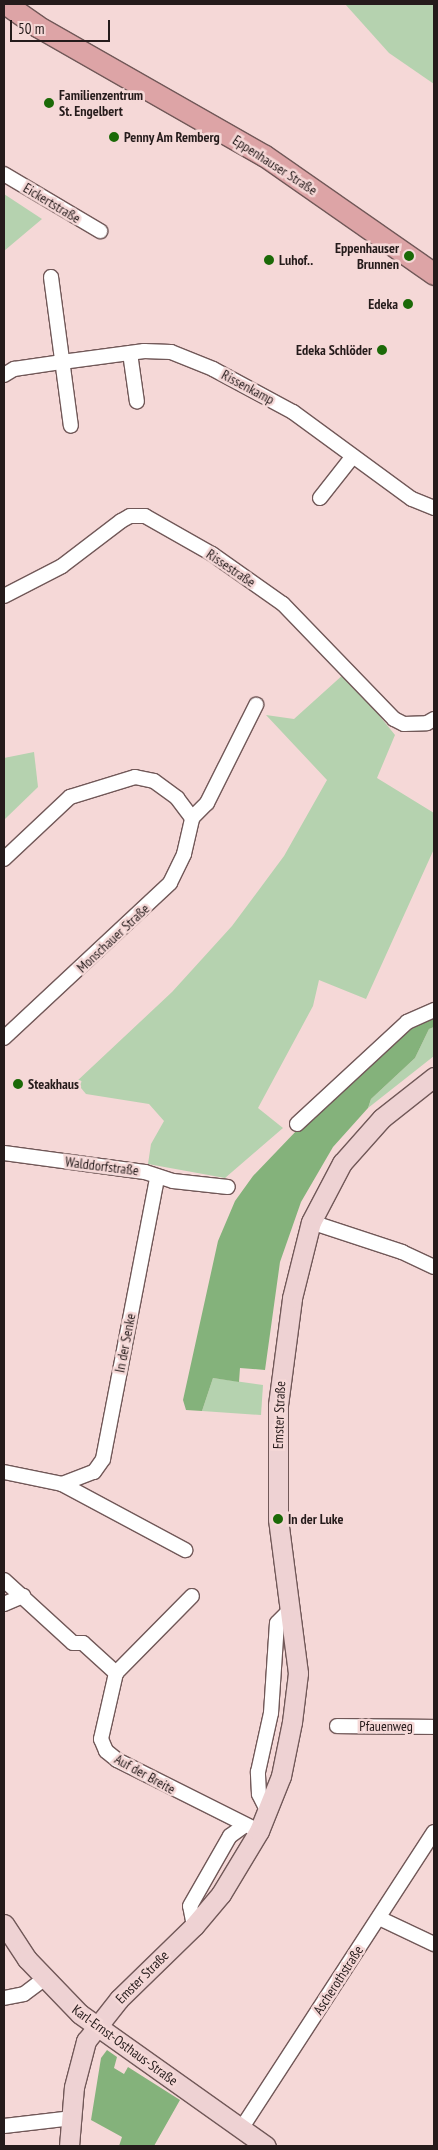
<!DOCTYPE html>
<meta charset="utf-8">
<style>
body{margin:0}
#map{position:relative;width:438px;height:2150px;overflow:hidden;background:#f5d8d7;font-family:"PT Sans Narrow",sans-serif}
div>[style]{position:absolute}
.green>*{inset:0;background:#b5d2af}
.forest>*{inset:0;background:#84b27b}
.roads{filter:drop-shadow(1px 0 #715858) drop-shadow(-1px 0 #715858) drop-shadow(0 1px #715858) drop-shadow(0 -1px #715858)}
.street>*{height:14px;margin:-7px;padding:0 7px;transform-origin:7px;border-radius:7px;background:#fff}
.secondary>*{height:19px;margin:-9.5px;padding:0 9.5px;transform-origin:9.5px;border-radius:9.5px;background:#eed2d3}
.primary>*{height:21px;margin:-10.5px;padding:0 10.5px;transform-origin:10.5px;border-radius:10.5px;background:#dda4a6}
.dots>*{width:14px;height:14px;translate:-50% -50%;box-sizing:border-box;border:2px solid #f5d8d7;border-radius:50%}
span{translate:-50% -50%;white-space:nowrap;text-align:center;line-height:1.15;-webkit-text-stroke:5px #f5d8d7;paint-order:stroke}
.poi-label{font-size:14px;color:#251b1b;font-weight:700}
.left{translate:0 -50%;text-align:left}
.right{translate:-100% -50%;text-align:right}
.street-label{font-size:14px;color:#251b1b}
.frame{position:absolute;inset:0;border:5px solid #251b1b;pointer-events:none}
.scale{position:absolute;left:10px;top:20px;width:100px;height:22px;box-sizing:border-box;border:2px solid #251b1b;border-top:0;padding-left:6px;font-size:15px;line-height:18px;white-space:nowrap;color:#251b1b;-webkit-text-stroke:4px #f5d8d7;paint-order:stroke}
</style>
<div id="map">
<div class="green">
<div style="clip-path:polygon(345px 4px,434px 4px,434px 84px,389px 53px)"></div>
<div style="clip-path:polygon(4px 194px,42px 219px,4px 251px)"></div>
<div style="clip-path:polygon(345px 673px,395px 735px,377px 778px,434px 813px,434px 849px,366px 999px,319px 980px,313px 1006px,258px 1108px,283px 1128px,225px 1178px,148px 1164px,151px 1144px,164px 1121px,149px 1104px,86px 1094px,76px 1082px,172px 992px,232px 926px,284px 856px,327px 780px,266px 715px,294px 719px)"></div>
<div style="clip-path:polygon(34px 752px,38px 787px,4px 820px,4px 758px)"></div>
<div style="clip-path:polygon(434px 1027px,434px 1056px,368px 1108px,371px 1099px,415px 1058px,429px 1029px)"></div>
<div style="clip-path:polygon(213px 1378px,263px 1385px,261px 1415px,202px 1411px)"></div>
</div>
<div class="forest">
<div style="clip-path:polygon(434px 1018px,434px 1027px,429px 1029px,415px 1058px,371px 1099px,368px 1108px,333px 1147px,301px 1202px,280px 1262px,265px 1370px,240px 1368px,239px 1382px,213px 1378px,202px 1411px,186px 1410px,183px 1400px,218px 1241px,235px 1201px,253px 1176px,299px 1128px,410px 1028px)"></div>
<div style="clip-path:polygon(107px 2050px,117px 2057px,114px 2068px,124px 2074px,128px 2067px,180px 2100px,154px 2146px,119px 2146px,122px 2137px,91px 2120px,101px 2058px)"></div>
</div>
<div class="roads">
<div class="street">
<div style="left:4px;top:174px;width:112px;rotate:30.7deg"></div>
<div style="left:51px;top:277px;width:150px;rotate:82.4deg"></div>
<div style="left:130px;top:353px;width:49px;rotate:81.9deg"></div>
<div style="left:4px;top:375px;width:12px;rotate:-31deg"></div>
<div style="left:14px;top:369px;width:49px;rotate:-8.3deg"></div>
<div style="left:62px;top:362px;width:83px;rotate:-7.6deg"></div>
<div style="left:144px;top:351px;width:27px;rotate:2deg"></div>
<div style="left:171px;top:352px;width:45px;rotate:22deg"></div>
<div style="left:213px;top:369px;width:91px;rotate:28.3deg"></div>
<div style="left:293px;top:412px;width:147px;rotate:36.2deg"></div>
<div style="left:412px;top:499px;width:24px;rotate:22deg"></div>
<div style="left:320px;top:498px;width:53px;rotate:-51.8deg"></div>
<div style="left:4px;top:596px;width:65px;rotate:-27.3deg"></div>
<div style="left:62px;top:566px;width:74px;rotate:-37.3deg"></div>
<div style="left:121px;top:521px;width:10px;rotate:-29deg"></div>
<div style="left:130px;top:516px;width:15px"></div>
<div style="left:145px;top:516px;width:77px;rotate:29.6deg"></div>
<div style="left:212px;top:554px;width:87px;rotate:35.2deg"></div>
<div style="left:283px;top:604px;width:160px;rotate:46deg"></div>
<div style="left:394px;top:719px;width:11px;rotate:27deg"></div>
<div style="left:404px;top:724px;width:23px;rotate:-2deg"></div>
<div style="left:427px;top:723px;width:8px;rotate:-30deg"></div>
<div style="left:4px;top:859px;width:91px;rotate:-43.2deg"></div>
<div style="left:70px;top:797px;width:68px;rotate:-17.1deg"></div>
<div style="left:135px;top:777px;width:19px;rotate:12deg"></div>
<div style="left:154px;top:781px;width:29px;rotate:36deg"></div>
<div style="left:177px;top:798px;width:25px;rotate:53deg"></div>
<div style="left:4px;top:1038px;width:227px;rotate:-43deg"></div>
<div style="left:170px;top:883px;width:32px;rotate:-64deg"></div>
<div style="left:184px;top:854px;width:37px;rotate:-77deg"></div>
<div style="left:192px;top:818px;width:21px;rotate:-45deg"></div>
<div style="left:207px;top:803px;width:110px;rotate:-63.4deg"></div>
<div style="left:297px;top:1124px;width:150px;rotate:-42.8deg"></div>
<div style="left:407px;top:1022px;width:30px;rotate:-24deg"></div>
<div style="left:4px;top:1153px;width:142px;rotate:7.7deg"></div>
<div style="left:145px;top:1172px;width:29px;rotate:18deg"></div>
<div style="left:173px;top:1181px;width:55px;rotate:6.2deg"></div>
<div style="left:311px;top:1222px;width:96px;rotate:18.2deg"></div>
<div style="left:402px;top:1252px;width:35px;rotate:25deg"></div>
<div style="left:4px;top:1472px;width:59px;rotate:11.7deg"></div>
<div style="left:62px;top:1484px;width:34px;rotate:-21deg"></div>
<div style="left:94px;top:1472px;width:16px;rotate:-55deg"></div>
<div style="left:103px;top:1459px;width:286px;rotate:-79.1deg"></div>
<div style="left:62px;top:1484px;width:140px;rotate:28.2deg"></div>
<div style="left:4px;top:1580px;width:93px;rotate:42.4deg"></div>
<div style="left:73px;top:1643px;width:10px"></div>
<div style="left:83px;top:1643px;width:45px;rotate:42.3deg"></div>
<div style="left:116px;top:1673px;width:68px;rotate:102.8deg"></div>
<div style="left:101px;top:1739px;width:13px;rotate:67deg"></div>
<div style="left:106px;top:1751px;width:14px;rotate:39deg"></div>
<div style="left:117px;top:1760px;width:159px;rotate:26.6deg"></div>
<div style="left:4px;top:1604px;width:21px;rotate:-23deg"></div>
<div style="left:116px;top:1673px;width:108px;rotate:-45.4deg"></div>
<div style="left:337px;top:1726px;width:97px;rotate:0.6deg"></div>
<div style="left:268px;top:1812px;width:20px;rotate:-117deg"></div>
<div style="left:259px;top:1794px;width:22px;rotate:-93deg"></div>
<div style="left:258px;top:1772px;width:60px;rotate:-77.6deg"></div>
<div style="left:271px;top:1713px;width:90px;rotate:-86.2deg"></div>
<div style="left:277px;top:1623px;width:18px;rotate:-45deg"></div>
<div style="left:379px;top:1918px;width:61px;rotate:25.3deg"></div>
<div style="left:194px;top:1926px;width:20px;rotate:-101deg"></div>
<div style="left:190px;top:1906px;width:81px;rotate:-60.3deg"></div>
<div style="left:230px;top:1836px;width:17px;rotate:-36deg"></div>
<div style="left:4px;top:1998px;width:20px;rotate:-11deg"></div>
<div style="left:24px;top:1994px;width:26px;rotate:-37deg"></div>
<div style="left:4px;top:2126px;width:69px;rotate:-6.6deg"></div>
<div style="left:241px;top:2129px;width:354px;rotate:-57deg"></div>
</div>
<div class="secondary">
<div style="left:4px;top:1924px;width:42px;rotate:56.7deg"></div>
<div style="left:27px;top:1959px;width:76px;rotate:46.1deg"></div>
<div style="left:80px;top:2014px;width:228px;rotate:35.4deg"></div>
<div style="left:69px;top:2146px;width:59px;rotate:-85.2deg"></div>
<div style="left:74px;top:2087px;width:48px;rotate:-75.4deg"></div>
<div style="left:86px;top:2041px;width:53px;rotate:-51.8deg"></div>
<div style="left:119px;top:1999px;width:105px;rotate:-44.2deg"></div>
<div style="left:194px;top:1926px;width:42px;rotate:-49.8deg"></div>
<div style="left:221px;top:1894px;width:74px;rotate:-58.9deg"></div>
<div style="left:259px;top:1831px;width:59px;rotate:-68.2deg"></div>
<div style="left:281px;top:1776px;width:55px;rotate:-78.5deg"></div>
<div style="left:292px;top:1722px;width:49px;rotate:-83deg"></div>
<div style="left:298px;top:1673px;width:155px;rotate:-97.4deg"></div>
<div style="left:278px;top:1519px;width:114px;rotate:-90deg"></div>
<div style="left:278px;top:1405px;width:108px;rotate:-82.5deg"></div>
<div style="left:292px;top:1298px;width:78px;rotate:-76deg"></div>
<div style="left:311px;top:1222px;width:67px;rotate:-62.3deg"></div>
<div style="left:342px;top:1163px;width:60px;rotate:-48.4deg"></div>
<div style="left:382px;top:1118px;width:66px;rotate:-38.3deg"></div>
</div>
<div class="primary">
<div style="left:6px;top:4px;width:38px;rotate:35deg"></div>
<div style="left:37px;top:26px;width:262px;rotate:29.7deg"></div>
<div style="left:265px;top:156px;width:206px;rotate:34.9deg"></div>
</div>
</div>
<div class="dots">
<div style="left:49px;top:103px;background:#1b6907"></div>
<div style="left:114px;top:137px;background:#1b6907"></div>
<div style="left:409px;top:256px;background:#1b6907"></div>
<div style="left:269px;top:260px;background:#1b6907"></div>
<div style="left:408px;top:304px;background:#1b6907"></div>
<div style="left:382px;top:350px;background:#1b6907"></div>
<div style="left:18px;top:1084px;background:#1b6907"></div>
<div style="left:278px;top:1519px;background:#1b6907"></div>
</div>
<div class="poi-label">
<span class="left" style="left:59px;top:103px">Familienzentrum<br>St. Engelbert</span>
<span class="left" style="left:124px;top:137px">Penny Am Remberg</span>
<span class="right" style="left:399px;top:256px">Eppenhauser<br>Brunnen</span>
<span class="left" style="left:279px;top:260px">Luhof..</span>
<span class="right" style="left:398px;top:304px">Edeka</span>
<span class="right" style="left:372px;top:350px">Edeka Schlöder</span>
<span class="left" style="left:28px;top:1084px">Steakhaus</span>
<span class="left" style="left:288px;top:1519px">In der Luke</span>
</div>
<div class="street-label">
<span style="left:275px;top:165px;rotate:33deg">Eppenhauser Straße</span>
<span style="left:52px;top:203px;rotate:31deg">Eickertstraße</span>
<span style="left:248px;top:387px;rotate:28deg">Rissenkamp</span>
<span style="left:231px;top:568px;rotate:34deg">Rissestraße</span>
<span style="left:113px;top:938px;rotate:-43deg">Monschauer Straße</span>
<span style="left:102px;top:1166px;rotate:7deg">Walddorfstraße</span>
<span style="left:125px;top:1343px;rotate:-79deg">In der Senke</span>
<span style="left:279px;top:1415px;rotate:-88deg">Emster Straße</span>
<span style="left:386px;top:1726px">Pfauenweg</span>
<span style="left:145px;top:1774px;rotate:29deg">Auf der Breite</span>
<span style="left:142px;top:1977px;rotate:-45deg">Emster Straße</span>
<span style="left:338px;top:1980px;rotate:-57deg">Ascherothstraße</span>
<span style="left:125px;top:2045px;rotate:36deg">Karl-Ernst-Osthaus-Straße</span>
</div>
<div class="frame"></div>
<div class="scale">50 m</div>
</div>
